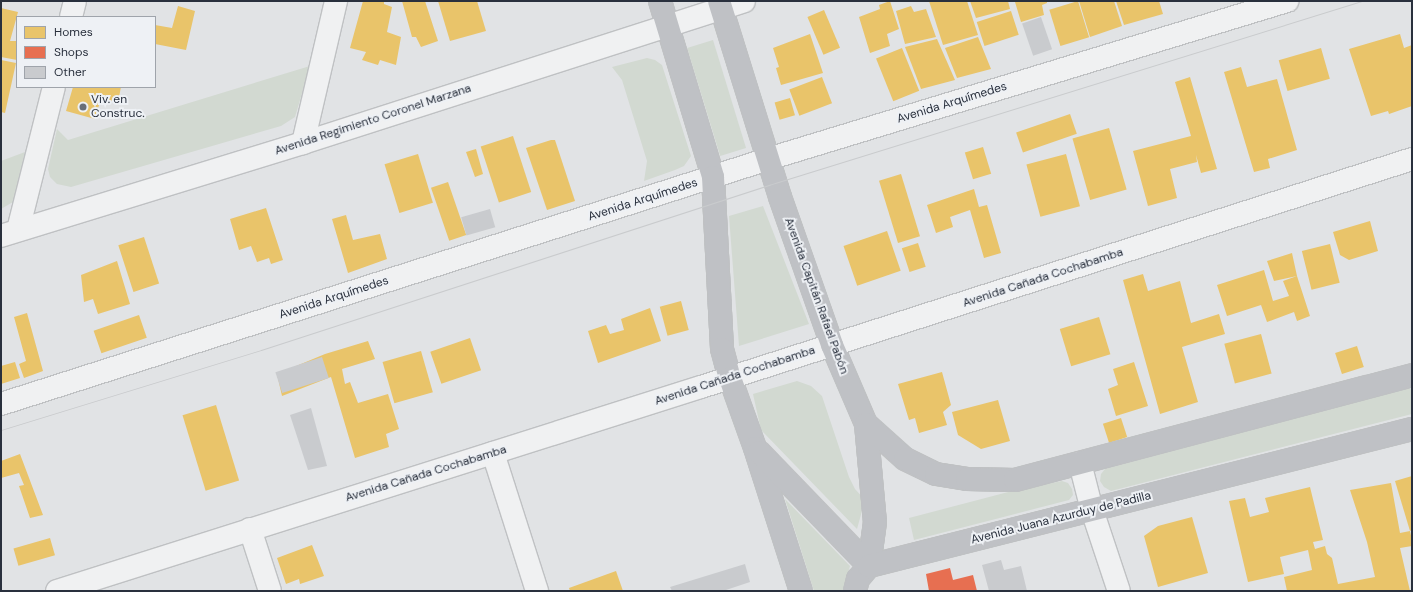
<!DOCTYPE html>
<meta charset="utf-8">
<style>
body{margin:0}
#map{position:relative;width:1413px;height:592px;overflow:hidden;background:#e1e3e5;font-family:"DM Sans",sans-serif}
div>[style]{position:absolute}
.green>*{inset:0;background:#d2d9d1;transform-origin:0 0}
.homes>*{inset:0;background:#e9c46a;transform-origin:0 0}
.shops>*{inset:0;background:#e76f51}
.building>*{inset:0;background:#c9cbce;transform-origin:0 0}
.roads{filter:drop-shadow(1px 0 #bfc1c3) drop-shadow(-1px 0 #bfc1c3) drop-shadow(0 1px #bfc1c3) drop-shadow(0 -1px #bfc1c3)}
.street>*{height:22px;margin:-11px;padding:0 11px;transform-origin:11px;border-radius:11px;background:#f0f1f2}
.secondary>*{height:22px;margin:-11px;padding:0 11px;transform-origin:11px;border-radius:11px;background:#bfc1c5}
.tram>*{height:1px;margin:-0.5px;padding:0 0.5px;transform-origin:0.5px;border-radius:0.5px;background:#c9cbcd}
.dots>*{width:11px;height:11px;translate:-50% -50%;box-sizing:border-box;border:2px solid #eef1f5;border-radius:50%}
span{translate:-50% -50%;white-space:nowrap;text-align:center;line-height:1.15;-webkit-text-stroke:4px #eef1f5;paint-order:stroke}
.poi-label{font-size:12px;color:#29303d}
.left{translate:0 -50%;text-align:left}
.street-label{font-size:12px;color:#29303d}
.frame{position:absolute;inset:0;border:2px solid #29303d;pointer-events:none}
.legend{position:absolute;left:16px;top:16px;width:140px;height:72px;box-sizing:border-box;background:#eef1f5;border:1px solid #9fa4ab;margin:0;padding:5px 7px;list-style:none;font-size:12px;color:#29303d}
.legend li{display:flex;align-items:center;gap:8px;height:20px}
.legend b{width:20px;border:1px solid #9fa4ab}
</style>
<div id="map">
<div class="green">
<div style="left:713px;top:40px;width:113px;height:27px;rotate:73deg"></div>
<div style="clip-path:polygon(647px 58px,655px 60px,662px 65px,691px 156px,684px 166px,675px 170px,644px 181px,647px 161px,622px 80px,612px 67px)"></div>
<div style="clip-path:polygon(310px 66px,295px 117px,281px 126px,71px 187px,57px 184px,50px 177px,48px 169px,57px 129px,68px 140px)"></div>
<div style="clip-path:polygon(25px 152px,13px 202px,1px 209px,1px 161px)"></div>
<div style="clip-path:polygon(763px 206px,809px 324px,739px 346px,729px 216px)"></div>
<div style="clip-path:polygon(797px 381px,811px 386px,822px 396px,849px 477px,855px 489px,865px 500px,857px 529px,761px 430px,753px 394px)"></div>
<div style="clip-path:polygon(1408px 388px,1412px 390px,1412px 414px,1111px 491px,1104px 487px,1100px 481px,1101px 474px,1105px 469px)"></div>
<div style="clip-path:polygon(1062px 481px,1068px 483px,1072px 489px,1073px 495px,1069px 500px,914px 540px,909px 518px,1012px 491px)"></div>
<div style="clip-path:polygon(785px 499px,850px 566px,843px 591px,814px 591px)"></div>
</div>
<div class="homes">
<div style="clip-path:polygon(363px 1px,384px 1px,384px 4px,392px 7px,387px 32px,401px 37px,396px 65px,380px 60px,378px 65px,362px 60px,366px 52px,350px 48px)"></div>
<div style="clip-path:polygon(402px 1px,425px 1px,438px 41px,421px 47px,416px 37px,412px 37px)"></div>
<div style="clip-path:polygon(438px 1px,477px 1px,486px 31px,450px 41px)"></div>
<div style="clip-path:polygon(890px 1px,899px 29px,887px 34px,890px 46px,870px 53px,859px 17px,880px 9px,879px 5px)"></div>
<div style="clip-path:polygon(929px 1px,967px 1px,978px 35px,943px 45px)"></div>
<div style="clip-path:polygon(970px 1px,1008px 1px,1010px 9px,976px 18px)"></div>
<div style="clip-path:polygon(1018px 1px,1047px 1px,1047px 3px,1042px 5px,1044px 15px,1021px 22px,1015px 2px)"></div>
<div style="left:1078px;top:1px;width:38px;height:30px;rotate:73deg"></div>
<div style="clip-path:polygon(1079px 1px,1114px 1px,1122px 26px,1090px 37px)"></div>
<div style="clip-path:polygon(1116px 1px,1159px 1px,1163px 14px,1124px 25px)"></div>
<div style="clip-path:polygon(178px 6px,195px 11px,186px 50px,155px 44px,155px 25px,172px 28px)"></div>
<div style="clip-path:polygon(911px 6px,914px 12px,926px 9px,936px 37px,905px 44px,896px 11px)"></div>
<div style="clip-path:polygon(1px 8px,18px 12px,10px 41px,17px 41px,17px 60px,1px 57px)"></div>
<div style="left:824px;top:10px;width:41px;height:18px;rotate:67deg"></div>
<div style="left:1011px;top:11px;width:25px;height:36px;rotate:72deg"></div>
<div style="clip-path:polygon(810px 34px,823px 73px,781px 85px,776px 68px,779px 67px,773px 48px)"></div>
<div style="clip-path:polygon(1400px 34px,1404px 48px,1412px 45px,1412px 106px,1389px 114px,1388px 111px,1371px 116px,1349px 49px)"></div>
<div style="clip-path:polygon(978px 37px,991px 69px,957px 78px,945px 48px)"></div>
<div style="clip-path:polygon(937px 39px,955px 80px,921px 89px,905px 47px)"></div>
<div style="left:902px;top:48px;width:46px;height:28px;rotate:68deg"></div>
<div style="left:1321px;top:48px;width:32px;height:44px;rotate:74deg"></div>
<div style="clip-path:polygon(1px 60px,16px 63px,5px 113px,1px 112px)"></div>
<div style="clip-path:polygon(1241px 67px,1247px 87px,1277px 79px,1297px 150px,1268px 159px,1270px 168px,1254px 172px,1224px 72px)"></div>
<div style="left:822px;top:77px;width:28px;height:35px;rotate:69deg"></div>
<div style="clip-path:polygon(1190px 77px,1217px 169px,1201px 173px,1196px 155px,1197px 162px,1170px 169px,1177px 198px,1148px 206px,1133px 151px,1191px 136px,1175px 82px)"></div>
<div style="clip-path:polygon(73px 87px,121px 87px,118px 102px,101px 98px,95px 119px,66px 111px)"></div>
<div style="left:790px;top:98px;width:18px;height:16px;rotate:74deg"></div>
<div style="left:1070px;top:114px;width:21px;height:57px;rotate:71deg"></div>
<div style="left:1109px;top:128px;width:64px;height:38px;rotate:74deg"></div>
<div style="left:513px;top:136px;width:59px;height:34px;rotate:72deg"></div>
<div style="clip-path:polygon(551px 140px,555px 140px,575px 201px,547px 210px,526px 148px)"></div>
<div style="left:983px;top:147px;width:28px;height:19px;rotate:73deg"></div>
<div style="clip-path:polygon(476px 149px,483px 174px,475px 177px,466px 152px)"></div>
<div style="left:418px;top:154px;width:51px;height:35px;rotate:73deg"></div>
<div style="left:1066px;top:154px;width:54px;height:41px;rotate:75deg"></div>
<div style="left:901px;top:174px;width:65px;height:23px;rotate:73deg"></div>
<div style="left:448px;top:182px;width:56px;height:18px;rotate:71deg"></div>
<div style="clip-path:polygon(974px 189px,979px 207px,987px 205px,1001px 253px,984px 258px,970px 210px,950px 217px,953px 227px,936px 233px,927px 205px)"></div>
<div style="clip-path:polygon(266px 208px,283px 260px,271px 264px,269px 258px,257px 262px,251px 246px,239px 250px,230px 219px)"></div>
<div style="clip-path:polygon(346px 215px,353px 240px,380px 234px,387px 259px,348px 273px,332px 219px)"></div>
<div style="clip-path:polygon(1370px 221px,1378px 251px,1349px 260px,1340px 255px,1333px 232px)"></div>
<div style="left:887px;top:231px;width:42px;height:46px;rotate:71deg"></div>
<div style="left:144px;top:237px;width:49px;height:27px;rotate:72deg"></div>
<div style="left:918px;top:243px;width:25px;height:17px;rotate:72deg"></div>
<div style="left:1330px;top:244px;width:40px;height:29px;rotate:76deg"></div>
<div style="clip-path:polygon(1292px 253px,1297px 276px,1310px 316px,1297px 321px,1294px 312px,1267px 322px,1261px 305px,1227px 316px,1217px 285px,1264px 270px,1273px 301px,1289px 296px,1283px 281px,1297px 276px,1274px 281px,1267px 261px)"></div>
<div style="clip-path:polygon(117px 261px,130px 304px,98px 314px,93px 299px,84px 302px,81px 275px)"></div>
<div style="clip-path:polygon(1143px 274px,1148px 291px,1180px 281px,1191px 323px,1219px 314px,1225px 334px,1182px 347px,1198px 402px,1160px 414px,1123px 280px)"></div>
<div style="left:681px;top:301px;width:30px;height:22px;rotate:75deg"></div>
<div style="clip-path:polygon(650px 308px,661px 341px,598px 363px,588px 331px,606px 325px,610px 334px,624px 330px,621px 319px)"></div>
<div style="clip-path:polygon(27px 313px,43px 371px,24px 378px,19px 364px,26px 361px,14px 317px)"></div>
<div style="left:139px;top:315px;width:24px;height:48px;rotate:71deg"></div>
<div style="left:1099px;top:317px;width:39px;height:41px;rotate:73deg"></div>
<div style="left:1261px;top:334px;width:41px;height:38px;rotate:75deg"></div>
<div style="left:470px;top:338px;width:34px;height:42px;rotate:71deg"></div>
<div style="clip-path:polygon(368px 341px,375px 359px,342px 369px,345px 384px,350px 382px,358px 403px,388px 394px,399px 429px,386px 434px,389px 447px,355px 458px,331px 377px,282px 396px,277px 374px,325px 354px)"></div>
<div style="left:1357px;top:346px;width:22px;height:23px;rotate:72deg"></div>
<div style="left:421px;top:351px;width:43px;height:40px;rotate:74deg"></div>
<div style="clip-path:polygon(15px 362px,20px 378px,1px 384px,1px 366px)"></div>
<div style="clip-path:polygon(1134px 362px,1148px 406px,1116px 416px,1108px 389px,1118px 385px,1113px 369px)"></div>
<div style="clip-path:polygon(942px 372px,951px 405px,943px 412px,947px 425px,919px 433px,915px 418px,909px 420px,898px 384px)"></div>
<div style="clip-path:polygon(998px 400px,1010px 441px,981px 449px,958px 435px,952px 412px)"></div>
<div style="left:216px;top:405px;width:79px;height:35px;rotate:73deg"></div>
<div style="left:1121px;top:418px;width:20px;height:19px;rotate:72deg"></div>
<div style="clip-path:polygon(20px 454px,43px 515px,30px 518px,19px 486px,24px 485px,19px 473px,1px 478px,1px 461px)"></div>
<div style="clip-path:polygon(1412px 476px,1412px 530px,1410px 531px,1395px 481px)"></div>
<div style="clip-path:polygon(1391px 483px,1400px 533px,1410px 531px,1412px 540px,1412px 546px,1400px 548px,1410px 591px,1287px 591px,1284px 577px,1312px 570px,1308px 550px,1280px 557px,1284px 574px,1248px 582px,1229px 501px,1245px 498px,1250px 517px,1269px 512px,1265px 498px,1310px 487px,1323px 540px,1313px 542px,1315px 549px,1325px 546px,1327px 554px,1332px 558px,1338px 584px,1375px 577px,1367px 542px,1350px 490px)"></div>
<div style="clip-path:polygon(1192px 517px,1208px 573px,1158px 587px,1144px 536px,1158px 526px)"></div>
<div style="left:50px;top:538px;width:18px;height:38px;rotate:74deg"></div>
<div style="clip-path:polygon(312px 545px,324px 576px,300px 584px,299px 579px,286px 584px,277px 558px)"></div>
<div style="clip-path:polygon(616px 571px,623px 591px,570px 591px,569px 588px)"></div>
</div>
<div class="shops">
<div style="clip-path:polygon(950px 568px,953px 580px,973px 575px,977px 591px,929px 591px,926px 574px)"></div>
</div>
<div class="building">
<div style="left:1041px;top:17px;width:34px;height:20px;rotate:71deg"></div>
<div style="left:490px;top:209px;width:19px;height:30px;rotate:74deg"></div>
<div style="left:322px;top:357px;width:22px;height:49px;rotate:72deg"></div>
<div style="clip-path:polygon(311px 408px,327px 466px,308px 470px,290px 415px)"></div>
<div style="clip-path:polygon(1001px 560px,1004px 570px,1021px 566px,1027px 591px,989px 591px,982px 565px)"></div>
<div style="clip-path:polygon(745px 564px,750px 582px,723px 591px,672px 591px,670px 587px)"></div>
</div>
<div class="roads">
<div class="street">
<div style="left:71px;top:17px;width:16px;rotate:-76deg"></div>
<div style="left:303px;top:143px;width:146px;rotate:-76.9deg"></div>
<div style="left:18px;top:230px;width:147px;rotate:-75.9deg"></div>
<div style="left:1px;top:236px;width:316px;rotate:-17.1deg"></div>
<div style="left:303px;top:143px;width:463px;rotate:-17.8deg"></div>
<div style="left:1px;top:404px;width:805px;rotate:-17.71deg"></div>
<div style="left:768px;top:159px;width:543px;rotate:-16.93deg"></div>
<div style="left:493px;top:453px;width:145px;rotate:72.3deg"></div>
<div style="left:1080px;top:463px;width:49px;rotate:75.7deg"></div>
<div style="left:1092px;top:510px;width:85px;rotate:71.6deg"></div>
<div style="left:250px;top:529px;width:65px;rotate:72.1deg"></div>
<div style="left:57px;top:591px;width:676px;rotate:-17.58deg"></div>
<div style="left:701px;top:387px;width:747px;rotate:-17.78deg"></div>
</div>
<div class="secondary">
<div style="left:660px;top:1px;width:184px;rotate:73.2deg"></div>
<div style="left:713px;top:177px;width:172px;rotate:87deg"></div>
<div style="left:722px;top:349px;width:30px;rotate:75deg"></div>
<div style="left:730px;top:378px;width:74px;rotate:70.3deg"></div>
<div style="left:755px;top:448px;width:150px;rotate:72.2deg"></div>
<div style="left:719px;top:1px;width:205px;rotate:72.7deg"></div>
<div style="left:780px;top:197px;width:157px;rotate:70.6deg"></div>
<div style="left:832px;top:345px;width:86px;rotate:66.7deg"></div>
<div style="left:866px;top:424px;width:98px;rotate:84.8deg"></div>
<div style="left:875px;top:522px;width:44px;rotate:97.8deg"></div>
<div style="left:869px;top:566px;width:17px;rotate:130deg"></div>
<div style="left:858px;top:579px;width:12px;rotate:104deg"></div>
<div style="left:866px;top:424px;width:52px;rotate:41.9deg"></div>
<div style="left:905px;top:459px;width:34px;rotate:26deg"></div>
<div style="left:936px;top:474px;width:31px;rotate:9deg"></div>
<div style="left:967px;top:479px;width:48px;rotate:1.2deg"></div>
<div style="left:1015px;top:480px;width:411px;rotate:-14.8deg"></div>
<div style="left:759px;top:452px;width:158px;rotate:46deg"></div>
<div style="left:869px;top:566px;width:560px;rotate:-14.16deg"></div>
</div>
</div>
<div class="tram">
<div style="left:1px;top:430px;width:272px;rotate:-17.1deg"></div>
<div style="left:261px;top:350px;width:540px;rotate:-18deg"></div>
<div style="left:775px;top:183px;width:615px;rotate:-17.23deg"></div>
</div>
<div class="dots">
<div style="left:83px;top:107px;background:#696f78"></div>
</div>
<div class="poi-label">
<span class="left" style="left:91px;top:107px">Viv. en<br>Construc.</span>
</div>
<div class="street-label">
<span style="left:952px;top:103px;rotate:-17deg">Avenida Arquímedes</span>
<span style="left:373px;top:120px;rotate:-18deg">Avenida Regimiento Coronel Marzana</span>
<span style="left:643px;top:200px;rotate:-18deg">Avenida Arquímedes</span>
<span style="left:1043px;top:278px;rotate:-18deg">Avenida Cañada Cochabamba</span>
<span style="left:816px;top:296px;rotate:70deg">Avenida Capitán Rafael Pabón</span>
<span style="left:334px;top:298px;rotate:-18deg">Avenida Arquímedes</span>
<span style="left:735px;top:376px;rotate:-18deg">Avenida Cañada Cochabamba</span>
<span style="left:426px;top:474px;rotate:-17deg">Avenida Cañada Cochabamba</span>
<span style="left:1061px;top:518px;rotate:-14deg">Avenida Juana Azurduy de Padilla</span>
</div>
<div class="frame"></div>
<ul class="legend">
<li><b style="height:11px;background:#e9c46a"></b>Homes</li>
<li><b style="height:11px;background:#e76f51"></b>Shops</li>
<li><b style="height:11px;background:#c9cbce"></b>Other</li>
</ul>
</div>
